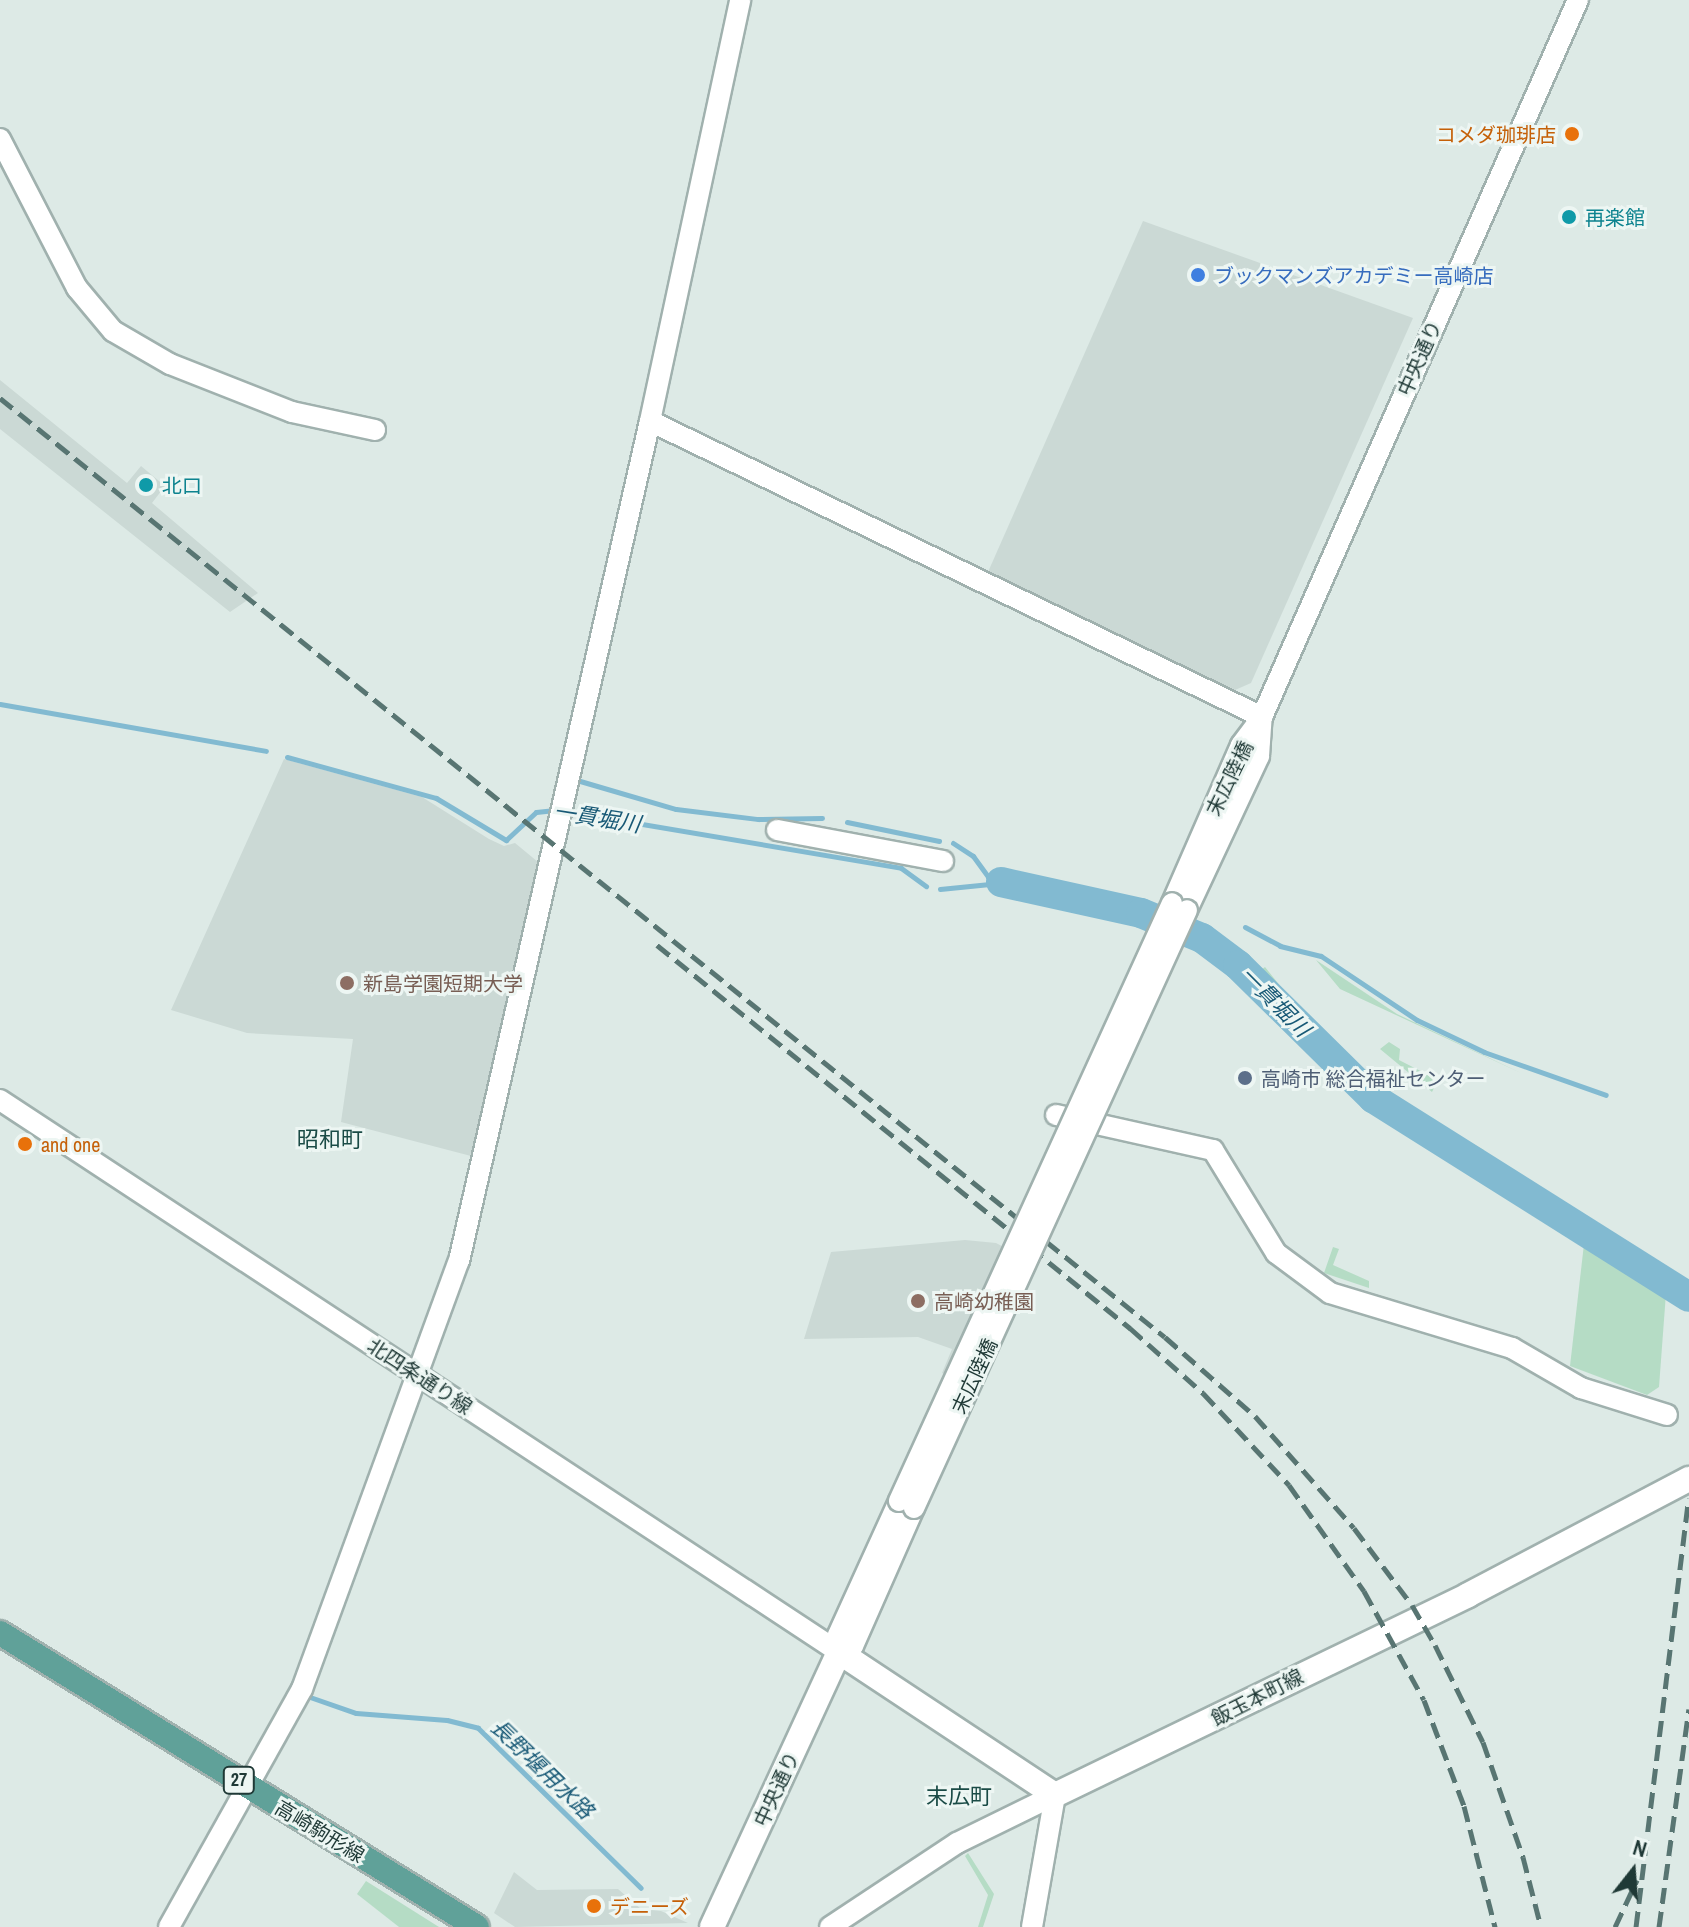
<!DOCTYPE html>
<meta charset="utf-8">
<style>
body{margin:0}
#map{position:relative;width:1689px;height:1927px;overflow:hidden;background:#ddeae6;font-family:"Archivo Narrow","Noto Sans JP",sans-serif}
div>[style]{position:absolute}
.built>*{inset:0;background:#cbd9d5}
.green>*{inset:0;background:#b5dcc5}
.stream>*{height:5px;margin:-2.5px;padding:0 2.5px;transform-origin:2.5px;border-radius:2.5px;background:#82bad1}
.river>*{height:30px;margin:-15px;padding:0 15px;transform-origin:15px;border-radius:15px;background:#82bad1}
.roads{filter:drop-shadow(2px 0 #a0b1ae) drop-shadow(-2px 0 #a0b1ae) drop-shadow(0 2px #a0b1ae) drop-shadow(0 -2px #a0b1ae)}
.tertiary>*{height:20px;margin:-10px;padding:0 10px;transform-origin:10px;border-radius:10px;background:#fff}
.secondary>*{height:24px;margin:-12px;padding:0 12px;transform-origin:12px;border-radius:12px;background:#fff}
.primary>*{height:24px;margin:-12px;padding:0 12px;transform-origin:12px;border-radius:12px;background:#60a199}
.rail>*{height:5px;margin-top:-2.5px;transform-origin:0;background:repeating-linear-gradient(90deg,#587572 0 16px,transparent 0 24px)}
.bridges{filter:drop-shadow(2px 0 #a0b1ae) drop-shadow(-2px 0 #a0b1ae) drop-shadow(0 2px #a0b1ae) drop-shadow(0 -2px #a0b1ae)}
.tertiary-bridge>*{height:20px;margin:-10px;padding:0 10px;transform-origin:10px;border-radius:10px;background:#fff}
.dots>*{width:22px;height:22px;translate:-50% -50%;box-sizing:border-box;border:4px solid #edf6f3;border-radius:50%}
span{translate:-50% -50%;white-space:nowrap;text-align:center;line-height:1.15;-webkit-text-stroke:6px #edf6f3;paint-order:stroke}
.shield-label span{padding:2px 6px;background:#edf6f3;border:2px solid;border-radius:6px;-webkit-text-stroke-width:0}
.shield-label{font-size:18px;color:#1f3936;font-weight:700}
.food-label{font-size:20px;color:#c56008}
.right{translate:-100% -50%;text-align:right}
.left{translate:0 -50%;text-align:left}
.culture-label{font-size:20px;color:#0d838f}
.shop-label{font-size:20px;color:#366cbe}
.street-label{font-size:20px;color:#1f3936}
.education-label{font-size:20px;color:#785e54}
.service-label{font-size:20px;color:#4e5e75}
.water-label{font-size:22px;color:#185976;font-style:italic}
.neighbourhood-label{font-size:22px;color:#1a4b46}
.north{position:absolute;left:1593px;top:1831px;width:80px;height:80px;-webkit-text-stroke:6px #edf6f3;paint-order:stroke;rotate:17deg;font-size:22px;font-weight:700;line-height:32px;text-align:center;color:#1f3936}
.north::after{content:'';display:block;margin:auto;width:28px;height:36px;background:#1f3936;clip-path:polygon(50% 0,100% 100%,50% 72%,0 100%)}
</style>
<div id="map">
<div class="built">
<div style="clip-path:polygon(1143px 221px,1413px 318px,1251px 683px,1235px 690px,988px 572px)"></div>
<div style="clip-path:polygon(0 380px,127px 483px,141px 466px,165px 486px,152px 503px,258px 593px,230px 612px,0 429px)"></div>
<div style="clip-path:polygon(284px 759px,422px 797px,489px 839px,504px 846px,515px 843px,538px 862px,471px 1156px,341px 1122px,353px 1039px,247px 1033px,171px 1010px)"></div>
<div style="clip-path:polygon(965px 1240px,996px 1243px,1036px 1264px,980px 1391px,942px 1373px,952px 1349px,918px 1337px,804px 1339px,831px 1252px)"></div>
<div style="clip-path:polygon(514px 1872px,537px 1890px,618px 1889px,641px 1909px,661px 1911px,688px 1923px,515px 1927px,494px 1913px)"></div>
</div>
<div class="green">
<div style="clip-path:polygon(1316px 960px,1397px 1014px,1523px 1074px,1340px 989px)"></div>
<div style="clip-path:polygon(1265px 967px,1317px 1032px,1414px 1111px,1484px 1150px,1481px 1163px,1376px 1095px,1305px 1027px,1261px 970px)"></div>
<div style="clip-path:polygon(1389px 1042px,1400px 1049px,1399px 1060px,1438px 1080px,1432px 1092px,1380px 1049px)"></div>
<div style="clip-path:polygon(1584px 1244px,1666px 1293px,1659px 1387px,1647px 1395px,1570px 1366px)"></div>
<div style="clip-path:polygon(1333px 1247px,1339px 1249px,1333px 1265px,1369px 1281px,1369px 1288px,1324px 1273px)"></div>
<div style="clip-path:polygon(968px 1853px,994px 1894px,983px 1927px,978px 1927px,988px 1895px,965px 1856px)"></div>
<div style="clip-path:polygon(366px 1881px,439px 1927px,399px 1927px,357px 1894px)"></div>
</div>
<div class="stream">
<div style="left:0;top:704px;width:270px;rotate:10deg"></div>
<div style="left:287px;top:757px;width:155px;rotate:15.4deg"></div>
<div style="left:436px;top:798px;width:82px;rotate:31deg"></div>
<div style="left:506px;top:840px;width:41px;rotate:-43deg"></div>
<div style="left:536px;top:812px;width:19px;rotate:-6deg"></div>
<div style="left:580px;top:781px;width:100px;rotate:16.3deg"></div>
<div style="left:676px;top:809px;width:83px;rotate:7deg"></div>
<div style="left:758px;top:819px;width:64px;rotate:-0.9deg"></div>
<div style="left:565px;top:811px;width:341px;rotate:9.6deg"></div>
<div style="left:901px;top:868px;width:31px;rotate:36deg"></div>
<div style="left:847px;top:822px;width:94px;rotate:11.7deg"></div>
<div style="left:953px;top:843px;width:24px;rotate:33deg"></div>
<div style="left:973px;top:856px;width:26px;rotate:54deg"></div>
<div style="left:988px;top:877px;width:14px;rotate:21deg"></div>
<div style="left:940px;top:889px;width:60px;rotate:-5.7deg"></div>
<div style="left:1245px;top:927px;width:40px;rotate:28deg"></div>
<div style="left:1280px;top:946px;width:42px;rotate:13.7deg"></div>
<div style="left:1321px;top:956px;width:115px;rotate:33.7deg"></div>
<div style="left:1417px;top:1020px;width:74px;rotate:25.5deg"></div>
<div style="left:1484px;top:1052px;width:129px;rotate:19.4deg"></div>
<div style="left:307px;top:1696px;width:52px;rotate:19.1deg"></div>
<div style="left:356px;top:1713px;width:91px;rotate:4.4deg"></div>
<div style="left:447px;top:1720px;width:32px;rotate:14deg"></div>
<div style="left:478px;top:1728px;width:228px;rotate:44.5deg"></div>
</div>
<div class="river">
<div style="left:1001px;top:882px;width:143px;rotate:12.5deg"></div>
<div style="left:1141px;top:913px;width:66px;rotate:22.3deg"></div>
<div style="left:1202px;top:938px;width:45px;rotate:36.9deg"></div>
<div style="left:1238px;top:965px;width:190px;rotate:44.6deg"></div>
<div style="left:1373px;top:1098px;width:373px;rotate:32.2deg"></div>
</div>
<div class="roads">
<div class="tertiary">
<div style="left:0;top:139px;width:168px;rotate:62.7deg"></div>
<div style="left:77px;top:288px;width:56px;rotate:50.1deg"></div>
<div style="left:113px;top:331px;width:66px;rotate:30.1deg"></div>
<div style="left:170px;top:364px;width:131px;rotate:21.5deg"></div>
<div style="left:292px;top:412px;width:85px;rotate:12.2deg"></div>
<div style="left:650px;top:421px;width:680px;rotate:25.81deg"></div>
<div style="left:777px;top:830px;width:169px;rotate:10.6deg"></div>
<div style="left:1172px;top:903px;width:172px;rotate:-66.4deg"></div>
<div style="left:1241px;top:745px;width:35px;rotate:-53deg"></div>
<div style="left:1262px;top:717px;width:784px;rotate:-66.22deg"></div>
<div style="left:1187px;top:910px;width:170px;rotate:-64.9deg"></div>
<div style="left:1259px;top:756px;width:39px;rotate:-86deg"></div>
<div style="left:0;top:1100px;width:1004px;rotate:33.34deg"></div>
<div style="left:1056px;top:1115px;width:161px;rotate:12.6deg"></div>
<div style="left:1213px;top:1150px;width:121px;rotate:58.5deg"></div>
<div style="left:1276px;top:1253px;width:67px;rotate:36.5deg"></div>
<div style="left:1330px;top:1293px;width:190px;rotate:16.8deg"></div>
<div style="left:1512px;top:1348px;width:80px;rotate:30.1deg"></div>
<div style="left:1581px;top:1388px;width:90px;rotate:17.4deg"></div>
<div style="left:839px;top:1652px;width:15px;rotate:-23deg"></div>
<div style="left:853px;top:1646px;width:151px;rotate:-66.2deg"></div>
<div style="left:839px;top:1652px;width:17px;rotate:-93deg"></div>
<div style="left:838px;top:1635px;width:147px;rotate:-65.5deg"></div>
<div style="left:169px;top:1927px;width:273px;rotate:-60.8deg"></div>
<div style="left:302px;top:1689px;width:456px;rotate:-69.9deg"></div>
<div style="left:459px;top:1261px;width:861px;rotate:-77.19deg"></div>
<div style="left:650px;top:421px;width:431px;rotate:-77.9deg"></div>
<div style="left:830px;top:1927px;width:152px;rotate:-33.5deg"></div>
<div style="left:957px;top:1843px;width:109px;rotate:-26.1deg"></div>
<div style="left:1032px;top:1927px;width:134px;rotate:-80.1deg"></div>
</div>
<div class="secondary">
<div style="left:712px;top:1927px;width:303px;rotate:-65.2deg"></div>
<div style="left:839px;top:1652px;width:259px;rotate:33.5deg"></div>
<div style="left:1055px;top:1795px;width:459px;rotate:-25.8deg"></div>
<div style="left:1468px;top:1595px;width:250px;rotate:-27.7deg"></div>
</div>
<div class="primary">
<div style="left:0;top:1633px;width:560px;rotate:31.65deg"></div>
</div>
</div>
<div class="rail">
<div style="left:0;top:398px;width:1496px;rotate:38.87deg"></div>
<div style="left:1165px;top:1337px;width:120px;rotate:41.3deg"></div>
<div style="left:1255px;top:1416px;width:149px;rotate:48.5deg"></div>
<div style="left:1354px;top:1528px;width:96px;rotate:53deg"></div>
<div style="left:1412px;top:1605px;width:46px;rotate:60.1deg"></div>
<div style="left:1435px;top:1645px;width:108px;rotate:63.7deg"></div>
<div style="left:1483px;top:1742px;width:122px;rotate:70.8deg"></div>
<div style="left:1523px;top:1857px;width:72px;rotate:75.6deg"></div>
<div style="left:657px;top:945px;width:609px;rotate:39deg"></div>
<div style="left:1130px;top:1328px;width:98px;rotate:41.7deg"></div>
<div style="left:1203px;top:1393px;width:126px;rotate:46.9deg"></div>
<div style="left:1289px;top:1485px;width:130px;rotate:54.7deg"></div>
<div style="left:1364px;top:1591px;width:124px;rotate:61.2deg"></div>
<div style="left:1424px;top:1700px;width:113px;rotate:69.3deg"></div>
<div style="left:1464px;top:1806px;width:125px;rotate:75.6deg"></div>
<div style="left:1615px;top:1927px;width:52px;rotate:-64.9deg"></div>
<div style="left:1636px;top:1927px;width:432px;rotate:-83deg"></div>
<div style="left:1659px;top:1927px;width:220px;rotate:-82.2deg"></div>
</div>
<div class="bridges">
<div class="tertiary-bridge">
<div style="left:899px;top:1501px;width:657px;rotate:-65.46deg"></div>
<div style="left:914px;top:1508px;width:657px;rotate:-65.46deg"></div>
</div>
</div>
<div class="dots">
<div style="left:1572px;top:134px;background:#e8710a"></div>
<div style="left:1569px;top:217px;background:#0f9aa8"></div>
<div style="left:1198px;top:275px;background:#3f7fe0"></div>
<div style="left:146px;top:485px;background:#0f9aa8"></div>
<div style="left:347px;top:983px;background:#8d6e63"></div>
<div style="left:1245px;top:1078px;background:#5c6f8a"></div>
<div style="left:25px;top:1144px;background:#e8710a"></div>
<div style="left:918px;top:1301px;background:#8d6e63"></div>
<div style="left:594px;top:1906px;background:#e8710a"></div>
</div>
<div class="shield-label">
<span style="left:239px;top:1780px">27</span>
</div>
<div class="food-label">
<span class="right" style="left:1556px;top:134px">コメダ珈琲店</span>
<span class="left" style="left:41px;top:1144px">and one</span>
<span class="left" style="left:610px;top:1906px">デニーズ</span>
</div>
<div class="culture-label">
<span class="left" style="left:1585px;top:217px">再楽館</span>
<span class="left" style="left:162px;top:485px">北口</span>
</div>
<div class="shop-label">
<span class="left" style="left:1214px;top:275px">ブックマンズアカデミー高崎店</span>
</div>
<div class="street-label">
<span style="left:1419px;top:358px;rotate:-66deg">中央通り</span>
<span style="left:1229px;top:778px;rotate:-64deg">末広陸橋</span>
<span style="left:420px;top:1376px;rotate:33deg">北四条通り線</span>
<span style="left:974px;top:1376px;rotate:-65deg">末広陸橋</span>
<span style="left:1257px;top:1697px;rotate:-27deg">飯玉本町線</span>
<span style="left:776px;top:1789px;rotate:-65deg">中央通り</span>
<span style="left:320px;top:1831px;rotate:31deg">高崎駒形線</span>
</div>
<div class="education-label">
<span class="left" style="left:363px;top:983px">新島学園短期大学</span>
<span class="left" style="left:934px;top:1301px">高崎幼稚園</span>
</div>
<div class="service-label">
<span class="left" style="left:1261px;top:1078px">高崎市 総合福祉センター</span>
</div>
<div class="water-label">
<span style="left:597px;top:818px;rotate:9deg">一貫堀川</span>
<span style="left:1275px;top:1002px;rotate:45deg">一貫堀川</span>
<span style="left:542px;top:1769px;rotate:44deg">長野堰用水路</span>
</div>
<div class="neighbourhood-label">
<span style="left:330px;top:1140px">昭和町</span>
<span style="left:959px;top:1797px">末広町</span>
</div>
<div class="north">N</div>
</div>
